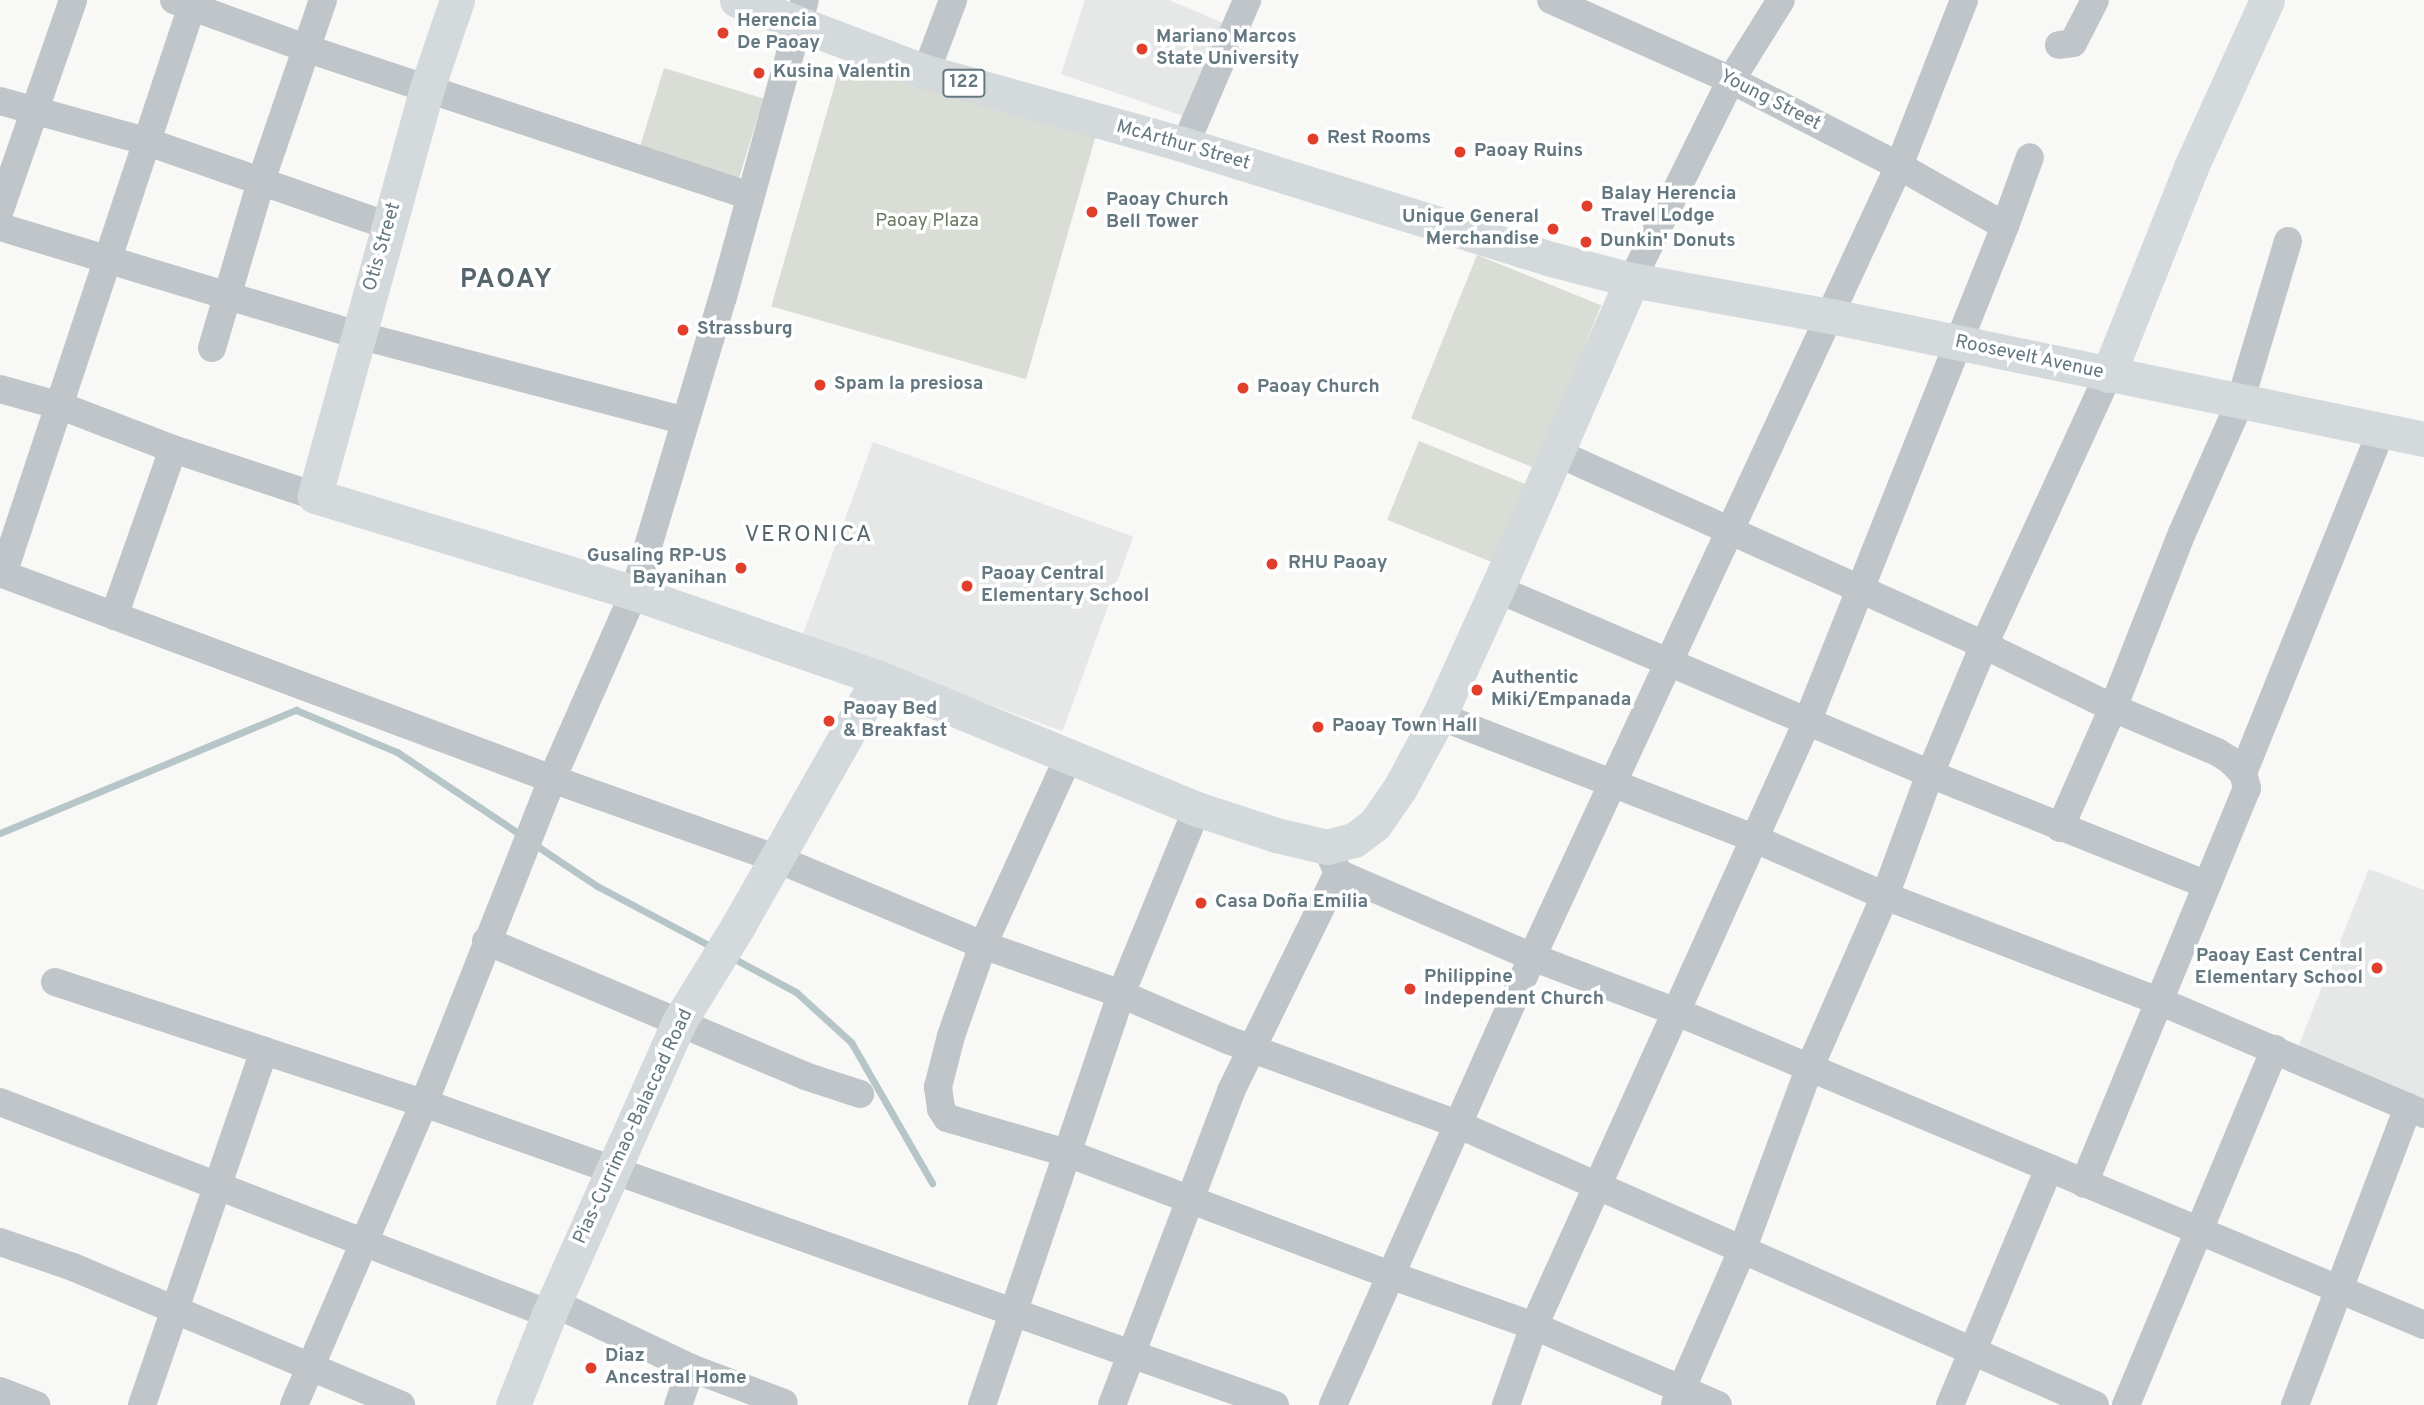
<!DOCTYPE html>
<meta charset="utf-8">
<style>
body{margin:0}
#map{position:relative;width:2424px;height:1405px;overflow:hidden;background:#f8f8f6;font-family:Overpass,sans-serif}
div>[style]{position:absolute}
.built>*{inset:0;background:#e6e8e7;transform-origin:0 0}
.green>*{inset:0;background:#d9ddd5;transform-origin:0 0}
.stream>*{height:7px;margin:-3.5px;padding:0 3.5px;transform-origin:3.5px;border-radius:3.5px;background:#b6c5c7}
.minor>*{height:28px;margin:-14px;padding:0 14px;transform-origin:14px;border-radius:14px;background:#bfc5c8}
.major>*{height:35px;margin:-17.5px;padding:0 17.5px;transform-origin:17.5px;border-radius:17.5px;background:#d4d9dc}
.dots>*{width:19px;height:19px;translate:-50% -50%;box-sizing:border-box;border:4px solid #fff;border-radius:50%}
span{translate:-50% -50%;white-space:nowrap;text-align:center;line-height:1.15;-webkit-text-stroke:7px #fff;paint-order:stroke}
.shield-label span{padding:2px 5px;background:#fff;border:2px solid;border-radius:5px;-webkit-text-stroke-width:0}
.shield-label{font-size:18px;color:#647881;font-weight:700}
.poi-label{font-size:19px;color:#647881;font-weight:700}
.left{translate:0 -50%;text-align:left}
.right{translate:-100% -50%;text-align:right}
.street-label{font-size:19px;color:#647881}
.park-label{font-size:19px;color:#697963}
.quarter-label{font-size:23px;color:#56656c;letter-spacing:2px}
.district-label{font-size:26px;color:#56656c;font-weight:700;letter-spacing:2px}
</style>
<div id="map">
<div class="built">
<div style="clip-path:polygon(1085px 0,1169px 0,1226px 24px,1189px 118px,1061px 74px)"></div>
<div style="left:873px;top:442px;width:277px;height:207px;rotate:20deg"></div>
<div style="clip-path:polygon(2369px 869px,2424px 890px,2424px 1106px,2298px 1047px)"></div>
</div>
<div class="green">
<div style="left:841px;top:63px;width:265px;height:253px;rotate:16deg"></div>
<div style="left:664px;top:68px;width:104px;height:94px;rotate:17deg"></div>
<div style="left:1477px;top:255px;width:134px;height:176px;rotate:22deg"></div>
<div style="left:1419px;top:441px;width:124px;height:85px;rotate:22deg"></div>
</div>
<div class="stream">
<div style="left:0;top:833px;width:321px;rotate:-22.6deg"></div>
<div style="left:296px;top:710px;width:109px;rotate:22.6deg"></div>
<div style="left:397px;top:752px;width:153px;rotate:33.8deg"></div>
<div style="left:534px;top:844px;width:76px;rotate:33.7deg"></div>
<div style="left:597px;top:886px;width:132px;rotate:27.9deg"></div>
<div style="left:731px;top:957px;width:74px;rotate:28.3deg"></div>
<div style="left:796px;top:992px;width:74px;rotate:42.3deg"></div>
<div style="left:851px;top:1042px;width:163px;rotate:60.1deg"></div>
</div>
<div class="minor">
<div style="left:174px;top:0;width:140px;rotate:20.1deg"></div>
<div style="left:305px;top:48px;width:468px;rotate:18.4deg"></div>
<div style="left:2059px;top:45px;width:14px;rotate:-8deg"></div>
<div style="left:2073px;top:43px;width:48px;rotate:-62.9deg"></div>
<div style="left:926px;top:72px;width:77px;rotate:-69.4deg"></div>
<div style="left:0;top:101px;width:150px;rotate:15.4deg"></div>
<div style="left:145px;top:141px;width:258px;rotate:19.2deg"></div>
<div style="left:1185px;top:145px;width:158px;rotate:-66.8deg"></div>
<div style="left:0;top:210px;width:222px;rotate:-70.8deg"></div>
<div style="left:2005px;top:226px;width:73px;rotate:-70.1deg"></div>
<div style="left:0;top:227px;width:374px;rotate:16.8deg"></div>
<div style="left:358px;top:335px;width:338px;rotate:14.7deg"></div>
<div style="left:1632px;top:280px;width:223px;rotate:-63.7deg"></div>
<div style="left:1731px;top:80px;width:94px;rotate:-58deg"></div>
<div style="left:212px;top:348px;width:174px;rotate:-73.6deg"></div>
<div style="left:261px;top:181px;width:191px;rotate:-71.1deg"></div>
<div style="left:0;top:389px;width:63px;rotate:15.6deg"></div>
<div style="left:61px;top:406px;width:120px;rotate:21deg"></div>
<div style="left:173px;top:449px;width:150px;rotate:18.3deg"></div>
<div style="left:1555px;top:452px;width:470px;rotate:24.2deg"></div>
<div style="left:1984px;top:645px;width:144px;rotate:26deg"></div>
<div style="left:2113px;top:708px;width:113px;rotate:22.9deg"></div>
<div style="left:2217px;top:752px;width:15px;rotate:32deg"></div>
<div style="left:2230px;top:760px;width:18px;rotate:45deg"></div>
<div style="left:2243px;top:773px;width:16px;rotate:75deg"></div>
<div style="left:2247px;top:788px;width:428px;rotate:112.4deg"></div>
<div style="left:0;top:573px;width:589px;rotate:20.46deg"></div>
<div style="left:552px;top:779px;width:237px;rotate:19.5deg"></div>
<div style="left:775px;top:858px;width:225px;rotate:22.7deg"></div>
<div style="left:983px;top:945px;width:146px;rotate:19.5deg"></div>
<div style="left:1121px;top:994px;width:116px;rotate:23.3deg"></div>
<div style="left:1228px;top:1040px;width:244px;rotate:20.1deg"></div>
<div style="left:1457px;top:1124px;width:697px;rotate:23.77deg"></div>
<div style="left:3px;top:574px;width:605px;rotate:-71.6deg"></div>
<div style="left:1497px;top:589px;width:471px;rotate:23.1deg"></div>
<div style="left:1930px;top:774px;width:298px;rotate:21.8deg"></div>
<div style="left:114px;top:616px;width:177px;rotate:-70.5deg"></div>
<div style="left:1439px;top:716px;width:337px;rotate:21.2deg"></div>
<div style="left:1753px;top:838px;width:144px;rotate:23.7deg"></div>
<div style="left:1885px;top:896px;width:293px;rotate:21deg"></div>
<div style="left:2159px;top:1001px;width:288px;rotate:23.1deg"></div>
<div style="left:1069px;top:756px;width:208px;rotate:114.5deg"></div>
<div style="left:983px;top:945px;width:96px;rotate:109.4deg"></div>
<div style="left:951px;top:1036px;width:53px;rotate:104.3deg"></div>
<div style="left:938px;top:1087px;width:22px;rotate:82deg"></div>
<div style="left:941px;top:1109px;width:11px;rotate:56deg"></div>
<div style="left:947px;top:1118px;width:125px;rotate:16.3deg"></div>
<div style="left:1067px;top:1153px;width:345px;rotate:20.7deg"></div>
<div style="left:1390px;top:1275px;width:153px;rotate:19.5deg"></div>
<div style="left:1534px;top:1326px;width:200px;rotate:23.2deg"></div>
<div style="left:2243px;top:773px;width:369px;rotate:-68deg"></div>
<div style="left:2060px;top:828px;width:131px;rotate:-66.2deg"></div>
<div style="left:2113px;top:708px;width:188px;rotate:-68.5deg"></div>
<div style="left:2182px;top:533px;width:143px;rotate:-66.1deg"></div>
<div style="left:2240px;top:402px;width:168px;rotate:-73.4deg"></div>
<div style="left:1338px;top:873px;width:211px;rotate:23.4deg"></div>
<div style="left:1532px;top:957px;width:155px;rotate:20.8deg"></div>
<div style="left:1677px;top:1012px;width:810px;rotate:22.73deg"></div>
<div style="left:486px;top:941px;width:346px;rotate:22.9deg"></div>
<div style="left:805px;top:1076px;width:58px;rotate:18.1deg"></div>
<div style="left:55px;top:982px;width:388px;rotate:18.2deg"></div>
<div style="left:424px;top:1103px;width:903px;rotate:19.54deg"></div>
<div style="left:0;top:1102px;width:589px;rotate:21.11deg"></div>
<div style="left:0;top:1242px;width:77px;rotate:18.9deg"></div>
<div style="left:73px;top:1267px;width:356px;rotate:22.8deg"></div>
<div style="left:554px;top:1303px;width:152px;rotate:25.4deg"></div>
<div style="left:691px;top:1368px;width:39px;rotate:109deg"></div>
<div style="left:691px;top:1368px;width:99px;rotate:20.6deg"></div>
<div style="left:0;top:1391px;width:39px;rotate:21deg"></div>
<div style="left:1675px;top:1404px;width:167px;rotate:-66.4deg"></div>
<div style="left:1742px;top:1251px;width:194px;rotate:-69.8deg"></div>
<div style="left:1809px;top:1069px;width:189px;rotate:-66.3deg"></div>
<div style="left:1885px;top:896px;width:130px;rotate:-69.8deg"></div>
<div style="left:1930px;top:774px;width:140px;rotate:-67.3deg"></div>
<div style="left:1984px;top:645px;width:297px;rotate:-65.3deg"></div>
<div style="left:142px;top:1405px;width:375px;rotate:-71deg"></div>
<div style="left:294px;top:1405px;width:329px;rotate:-66.7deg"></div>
<div style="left:424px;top:1103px;width:348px;rotate:-68.4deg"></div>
<div style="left:552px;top:779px;width:203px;rotate:-66.2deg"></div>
<div style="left:634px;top:593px;width:309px;rotate:-73.3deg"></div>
<div style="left:723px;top:297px;width:308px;rotate:-74.6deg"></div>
<div style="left:982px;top:1405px;width:434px;rotate:-71.3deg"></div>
<div style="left:1121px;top:994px;width:200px;rotate:-67.7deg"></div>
<div style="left:1112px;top:1405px;width:336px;rotate:-69.2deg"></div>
<div style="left:1231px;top:1091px;width:243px;rotate:-63.9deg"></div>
<div style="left:1338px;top:873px;width:17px;rotate:-114deg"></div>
<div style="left:1333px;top:1405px;width:490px;rotate:-66deg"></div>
<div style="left:1532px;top:957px;width:872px;rotate:-65.11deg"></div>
<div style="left:1899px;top:166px;width:178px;rotate:-68.6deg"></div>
<div style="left:1506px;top:1405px;width:84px;rotate:-70.5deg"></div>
<div style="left:1534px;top:1326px;width:665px;rotate:-65.67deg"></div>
<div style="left:1808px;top:720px;width:532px;rotate:-68.26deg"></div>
<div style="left:2005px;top:226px;width:122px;rotate:-150.5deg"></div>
<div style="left:1899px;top:166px;width:189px;rotate:-152.9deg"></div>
<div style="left:1731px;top:80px;width:197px;rotate:-156deg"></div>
<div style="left:1950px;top:1405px;width:257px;rotate:-67.3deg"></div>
<div style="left:2126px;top:1405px;width:386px;rotate:-67.3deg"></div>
<div style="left:2295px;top:1405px;width:319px;rotate:-69.2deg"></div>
</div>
<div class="major">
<div style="left:457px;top:0;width:93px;rotate:108.8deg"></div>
<div style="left:427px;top:88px;width:423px;rotate:105.4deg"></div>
<div style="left:315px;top:496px;width:333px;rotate:16.9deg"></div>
<div style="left:634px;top:593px;width:259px;rotate:19.1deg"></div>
<div style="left:879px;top:678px;width:344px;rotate:22.4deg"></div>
<div style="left:1197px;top:809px;width:83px;rotate:18.2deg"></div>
<div style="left:1276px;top:835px;width:52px;rotate:13.2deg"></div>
<div style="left:1327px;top:847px;width:28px;rotate:-15deg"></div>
<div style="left:1354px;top:840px;width:26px;rotate:-37deg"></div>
<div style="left:1375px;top:824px;width:44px;rotate:-55.2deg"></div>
<div style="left:1400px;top:788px;width:82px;rotate:-61.6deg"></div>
<div style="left:1439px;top:716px;width:140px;rotate:-65.5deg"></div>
<div style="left:1497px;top:589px;width:337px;rotate:-66.4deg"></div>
<div style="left:737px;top:0;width:202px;rotate:20.9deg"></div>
<div style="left:926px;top:72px;width:269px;rotate:15.7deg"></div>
<div style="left:1185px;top:145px;width:387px;rotate:17.3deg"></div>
<div style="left:1555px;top:260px;width:80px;rotate:14.6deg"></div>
<div style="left:1632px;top:280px;width:202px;rotate:10.3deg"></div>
<div style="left:1831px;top:316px;width:606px;rotate:11.72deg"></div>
<div style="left:2108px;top:375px;width:224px;rotate:-68.2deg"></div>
<div style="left:2191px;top:167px;width:183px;rotate:-65.5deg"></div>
<div style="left:513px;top:1405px;width:98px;rotate:-68.4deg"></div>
<div style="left:549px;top:1314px;width:320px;rotate:-66deg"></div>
<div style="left:679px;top:1022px;width:113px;rotate:-58.4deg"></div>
<div style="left:738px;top:926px;width:285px;rotate:-60.4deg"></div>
</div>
<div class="dots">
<div style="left:723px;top:33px;background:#e23e2c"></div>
<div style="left:1142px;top:49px;background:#e23e2c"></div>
<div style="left:759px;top:73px;background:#e23e2c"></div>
<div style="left:1313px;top:139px;background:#e23e2c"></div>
<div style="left:1460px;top:152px;background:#e23e2c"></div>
<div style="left:1587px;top:206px;background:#e23e2c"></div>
<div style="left:1092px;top:212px;background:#e23e2c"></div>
<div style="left:1553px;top:229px;background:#e23e2c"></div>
<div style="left:1586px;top:242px;background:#e23e2c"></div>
<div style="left:683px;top:330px;background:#e23e2c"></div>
<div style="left:820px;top:385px;background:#e23e2c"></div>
<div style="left:1243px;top:388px;background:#e23e2c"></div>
<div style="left:1272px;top:564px;background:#e23e2c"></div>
<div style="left:741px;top:568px;background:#e23e2c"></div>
<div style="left:967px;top:586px;background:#e23e2c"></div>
<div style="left:1477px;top:690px;background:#e23e2c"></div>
<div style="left:829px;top:721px;background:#e23e2c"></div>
<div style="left:1318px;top:727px;background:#e23e2c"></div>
<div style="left:1201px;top:903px;background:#e23e2c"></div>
<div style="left:2377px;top:968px;background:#e23e2c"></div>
<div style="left:1410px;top:989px;background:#e23e2c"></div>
<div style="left:591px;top:1368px;background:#e23e2c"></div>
</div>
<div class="shield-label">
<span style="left:964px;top:83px">122</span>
</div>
<div class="poi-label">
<span class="left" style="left:737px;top:33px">Herencia<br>De Paoay</span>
<span class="left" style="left:1156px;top:49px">Mariano Marcos<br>State University</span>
<span class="left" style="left:773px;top:73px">Kusina Valentin</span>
<span class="left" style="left:1327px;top:139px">Rest Rooms</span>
<span class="left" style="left:1474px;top:152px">Paoay Ruins</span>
<span class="left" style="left:1601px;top:206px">Balay Herencia<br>Travel Lodge</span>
<span class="left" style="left:1106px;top:212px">Paoay Church<br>Bell Tower</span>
<span class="right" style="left:1539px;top:229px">Unique General<br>Merchandise</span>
<span class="left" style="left:1600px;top:242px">Dunkin' Donuts</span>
<span class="left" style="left:697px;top:330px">Strassburg</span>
<span class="left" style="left:834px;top:385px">Spam la presiosa</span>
<span class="left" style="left:1257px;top:388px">Paoay Church</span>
<span class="right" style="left:727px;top:568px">Gusaling RP-US<br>Bayanihan</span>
<span class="left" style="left:1288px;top:564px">RHU Paoay</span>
<span class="left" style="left:981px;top:586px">Paoay Central<br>Elementary School</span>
<span class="left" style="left:1491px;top:690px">Authentic<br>Miki/Empanada</span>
<span class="left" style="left:843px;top:721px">Paoay Bed<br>&amp; Breakfast</span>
<span class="left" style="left:1332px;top:727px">Paoay Town Hall</span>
<span class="left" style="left:1215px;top:903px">Casa Doña Emilia</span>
<span class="right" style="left:2363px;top:968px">Paoay East Central<br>Elementary School</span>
<span class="left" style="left:1424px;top:989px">Philippine<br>Independent Church</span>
<span class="left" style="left:605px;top:1368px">Diaz<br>Ancestral Home</span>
</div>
<div class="street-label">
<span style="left:1770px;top:101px;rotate:27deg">Young Street</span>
<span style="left:1183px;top:146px;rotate:16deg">McArthur Street</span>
<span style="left:383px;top:247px;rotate:-74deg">Otis Street</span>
<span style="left:2029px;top:358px;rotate:12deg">Roosevelt Avenue</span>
<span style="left:634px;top:1127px;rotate:-65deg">Pias-Currimao-Balaccad Road</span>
</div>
<div class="park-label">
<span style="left:927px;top:222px">Paoay Plaza</span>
</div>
<div class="quarter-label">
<span style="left:809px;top:536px">VERONICA</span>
</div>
<div class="district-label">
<span style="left:507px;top:281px">PAOAY</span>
</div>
</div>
